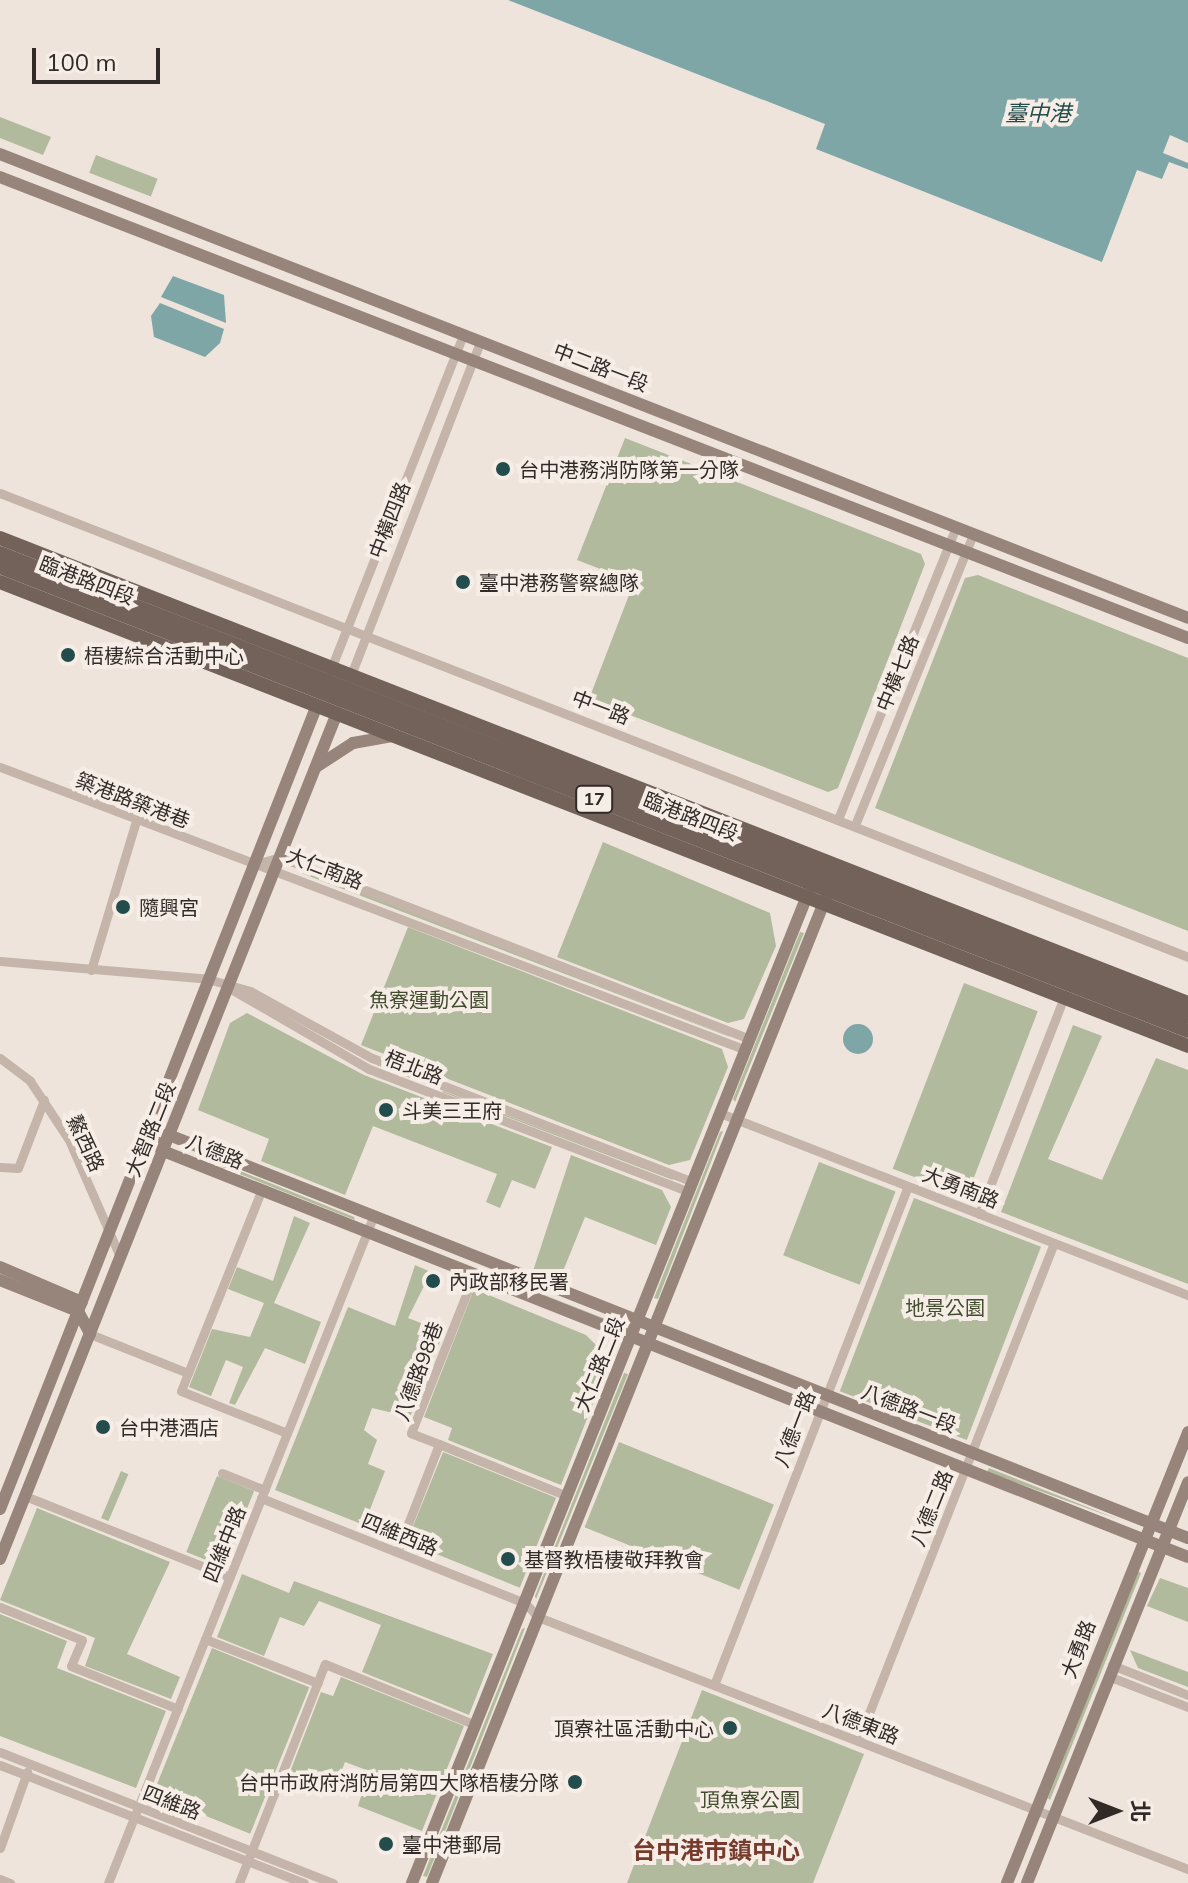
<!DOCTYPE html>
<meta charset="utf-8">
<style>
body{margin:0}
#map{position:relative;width:1188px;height:1883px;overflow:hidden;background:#eee4db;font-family:Mulish,"Noto Sans TC",sans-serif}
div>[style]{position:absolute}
.green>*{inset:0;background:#b1ba9d;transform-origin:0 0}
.water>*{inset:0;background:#7ea6a7}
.round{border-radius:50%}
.pier>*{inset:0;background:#eee4db}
.street>*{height:9px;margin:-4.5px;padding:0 4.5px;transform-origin:4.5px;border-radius:4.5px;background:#c4b4a9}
.secondary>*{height:12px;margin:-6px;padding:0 6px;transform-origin:6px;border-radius:6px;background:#97847a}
.primary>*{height:14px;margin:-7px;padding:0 7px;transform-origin:7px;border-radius:7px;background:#72625a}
.dots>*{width:22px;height:22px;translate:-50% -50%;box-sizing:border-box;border:4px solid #f6eee6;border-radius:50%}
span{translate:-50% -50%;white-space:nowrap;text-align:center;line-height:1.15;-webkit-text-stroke:8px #f6eee6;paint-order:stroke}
.shield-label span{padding:2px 6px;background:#f6eee6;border:2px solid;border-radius:6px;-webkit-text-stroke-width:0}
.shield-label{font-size:18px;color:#322a27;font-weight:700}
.street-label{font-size:20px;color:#322a27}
.poi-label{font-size:20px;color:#322a27}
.left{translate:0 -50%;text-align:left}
.right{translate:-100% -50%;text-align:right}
.park-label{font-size:20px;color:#434d2f}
.water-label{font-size:22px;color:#234c4d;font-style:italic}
.quarter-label{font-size:24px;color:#763b2c;font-weight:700}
.north{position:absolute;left:1076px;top:1771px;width:80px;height:80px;-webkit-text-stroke:6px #f6eee6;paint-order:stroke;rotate:90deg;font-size:22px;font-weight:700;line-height:32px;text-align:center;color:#322a27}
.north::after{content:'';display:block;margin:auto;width:28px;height:36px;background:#322a27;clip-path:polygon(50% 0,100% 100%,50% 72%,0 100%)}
.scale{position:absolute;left:32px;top:48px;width:128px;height:36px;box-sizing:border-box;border:4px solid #322a27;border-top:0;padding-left:10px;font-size:24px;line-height:28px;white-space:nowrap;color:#322a27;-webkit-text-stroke:6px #f6eee6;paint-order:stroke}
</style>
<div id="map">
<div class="green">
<div style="clip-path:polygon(0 117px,51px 137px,43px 155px,0 138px)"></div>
<div style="left:96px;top:155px;width:66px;height:19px;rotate:21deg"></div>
<div style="clip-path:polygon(625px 438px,921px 554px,925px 564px,838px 788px,828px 792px,589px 699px,634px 582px,577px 560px)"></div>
<div style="clip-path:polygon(978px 575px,1188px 658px,1188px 931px,875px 808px,965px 578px)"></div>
<div style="clip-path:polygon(603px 842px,770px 913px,776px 946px,744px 1019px,728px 1023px,557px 957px)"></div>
<div style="clip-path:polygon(302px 870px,729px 1036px,730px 1037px,301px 873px)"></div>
<div style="clip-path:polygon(408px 927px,722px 1049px,728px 1067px,690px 1160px,669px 1165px,361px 1045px)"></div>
<div style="clip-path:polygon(800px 932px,804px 933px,735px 1102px,733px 1099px)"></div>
<div style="left:964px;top:983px;width:79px;height:199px;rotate:21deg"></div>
<div style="clip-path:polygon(247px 1013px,364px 1075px,552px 1147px,535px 1189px,512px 1180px,500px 1208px,486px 1202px,497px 1174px,373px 1126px,345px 1195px,261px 1161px,269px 1139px,198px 1110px,230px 1023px)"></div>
<div style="clip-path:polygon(1073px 1025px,1102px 1036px,1048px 1159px,1102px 1180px,1156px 1058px,1188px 1070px,1188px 1284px,1001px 1212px)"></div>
<div style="clip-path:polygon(443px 1091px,672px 1178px,673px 1180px,442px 1092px)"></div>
<div style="clip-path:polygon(723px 1131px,658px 1299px,654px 1298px,720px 1132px)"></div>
<div style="clip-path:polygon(571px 1155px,662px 1190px,671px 1207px,656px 1245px,585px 1217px,559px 1281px,533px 1271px)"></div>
<div style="clip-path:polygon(203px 1156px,354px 1217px,355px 1220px,202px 1159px)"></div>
<div style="left:819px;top:1162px;width:82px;height:100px;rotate:21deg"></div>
<div style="left:914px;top:1198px;width:136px;height:207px;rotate:21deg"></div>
<div style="clip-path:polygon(294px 1216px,310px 1223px,274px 1303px,321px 1322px,305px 1364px,265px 1348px,235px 1405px,229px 1403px,243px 1367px,226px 1360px,211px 1396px,189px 1387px,212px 1329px,250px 1337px,264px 1303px,228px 1289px,237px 1267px,273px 1281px)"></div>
<div style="clip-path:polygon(384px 1232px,608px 1320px,607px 1324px,385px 1234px)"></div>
<div style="clip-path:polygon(415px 1265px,431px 1272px,408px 1318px,444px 1332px,410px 1417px,372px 1408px,364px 1430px,377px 1440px,368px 1464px,385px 1471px,364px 1525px,275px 1490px,348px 1307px,395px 1326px)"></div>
<div style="clip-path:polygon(474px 1289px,586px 1335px,604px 1353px,605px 1373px,561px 1485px,448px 1440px,452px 1428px,424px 1417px)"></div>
<div style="clip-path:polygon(624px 1373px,628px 1374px,536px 1599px,535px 1596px)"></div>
<div style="left:619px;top:1442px;width:167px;height:92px;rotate:22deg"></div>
<div style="left:443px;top:1452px;width:122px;height:97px;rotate:22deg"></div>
<div style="clip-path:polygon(989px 1468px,1120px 1520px,987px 1472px)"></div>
<div style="left:121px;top:1471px;width:8px;height:51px;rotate:23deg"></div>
<div style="left:217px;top:1476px;width:40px;height:82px;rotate:22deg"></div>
<div style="clip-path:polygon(37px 1508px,170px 1562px,127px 1654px,180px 1677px,171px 1699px,85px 1666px,95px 1638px,0 1600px)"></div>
<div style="clip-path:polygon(1137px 1571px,1141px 1573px,1050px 1800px,1048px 1798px)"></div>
<div style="clip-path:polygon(242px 1574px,289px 1593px,294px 1581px,493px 1654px,469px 1715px,362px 1672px,381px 1625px,319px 1601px,304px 1626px,280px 1617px,264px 1656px,217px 1637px)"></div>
<div style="clip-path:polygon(1160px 1578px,1188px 1588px,1188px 1622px,1147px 1606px)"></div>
<div style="clip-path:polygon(0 1614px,67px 1641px,57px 1668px,166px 1711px,136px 1788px,0 1736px)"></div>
<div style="clip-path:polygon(525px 1628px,427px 1877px,423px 1876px,522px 1629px)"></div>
<div style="left:212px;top:1648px;width:105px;height:158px;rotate:22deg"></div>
<div style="clip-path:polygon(1130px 1650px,1188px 1672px,1188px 1687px,1138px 1668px)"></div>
<div style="clip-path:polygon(341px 1677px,464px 1726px,422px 1831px,358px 1806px,369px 1771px,345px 1762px,332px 1795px,288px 1777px,321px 1692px,333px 1696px)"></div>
<div style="clip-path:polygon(702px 1690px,864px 1754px,813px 1883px,627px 1883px)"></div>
</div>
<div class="water">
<div style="clip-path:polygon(508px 0,1188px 0,1188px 169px,1169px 162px,1162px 179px,1137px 170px,1102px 262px,816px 149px,825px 124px)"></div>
<div style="clip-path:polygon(173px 276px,224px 295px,226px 323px,161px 297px)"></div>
<div style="clip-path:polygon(160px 303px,224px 329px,220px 343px,205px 357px,154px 337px,151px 316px)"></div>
<div class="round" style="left:843px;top:1024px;width:30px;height:30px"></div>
</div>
<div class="pier">
<div style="clip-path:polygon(1170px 135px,1188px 143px,1188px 163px,1163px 153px)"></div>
</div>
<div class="street">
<div style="left:0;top:493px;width:1275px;rotate:21.33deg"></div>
<div style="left:330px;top:671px;width:361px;rotate:-68.4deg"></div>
<div style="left:349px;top:680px;width:362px;rotate:-68.8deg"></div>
<div style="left:0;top:767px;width:798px;rotate:20.77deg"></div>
<div style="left:838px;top:819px;width:315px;rotate:-68deg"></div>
<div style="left:855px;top:825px;width:314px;rotate:-67.9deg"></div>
<div style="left:256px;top:864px;width:25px;rotate:-16deg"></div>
<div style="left:280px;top:857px;width:504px;rotate:21.17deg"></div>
<div style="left:0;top:961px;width:209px;rotate:4.9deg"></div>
<div style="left:208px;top:979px;width:44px;rotate:15.9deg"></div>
<div style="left:250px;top:991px;width:139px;rotate:28.8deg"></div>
<div style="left:372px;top:1058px;width:344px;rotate:21.1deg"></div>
<div style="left:91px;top:970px;width:156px;rotate:-73.2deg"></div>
<div style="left:231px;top:989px;width:160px;rotate:30.1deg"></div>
<div style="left:369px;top:1069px;width:343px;rotate:21deg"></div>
<div style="left:0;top:1058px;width:38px;rotate:37deg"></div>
<div style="left:30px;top:1081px;width:71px;rotate:56.5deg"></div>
<div style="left:69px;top:1140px;width:128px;rotate:66.4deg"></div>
<div style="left:720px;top:1113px;width:502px;rotate:21.25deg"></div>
<div style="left:0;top:1167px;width:18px;rotate:3deg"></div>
<div style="left:18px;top:1168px;width:73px;rotate:-69.1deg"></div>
<div style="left:979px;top:1214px;width:233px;rotate:-68.6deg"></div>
<div style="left:90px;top:1334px;width:105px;rotate:21.7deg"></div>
<div style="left:188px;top:1373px;width:19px;rotate:111deg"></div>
<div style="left:181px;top:1391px;width:114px;rotate:21.6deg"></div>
<div style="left:188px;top:1373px;width:196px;rotate:-68.1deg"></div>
<div style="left:439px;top:1444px;width:138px;rotate:22.1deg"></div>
<div style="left:222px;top:1473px;width:46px;rotate:21.6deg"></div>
<div style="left:25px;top:1496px;width:220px;rotate:21.6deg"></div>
<div style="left:261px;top:1498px;width:284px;rotate:21.7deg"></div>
<div style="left:525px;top:1603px;width:19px;rotate:47deg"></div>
<div style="left:538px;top:1617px;width:697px;rotate:21.19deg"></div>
<div style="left:397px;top:1552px;width:116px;rotate:-68.7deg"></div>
<div style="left:439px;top:1444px;width:30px;rotate:-159deg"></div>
<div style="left:411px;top:1433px;width:168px;rotate:-68.3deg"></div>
<div style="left:0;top:1607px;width:88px;rotate:21.9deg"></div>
<div style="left:82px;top:1640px;width:28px;rotate:113deg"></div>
<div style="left:71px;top:1666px;width:115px;rotate:21.9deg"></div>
<div style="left:205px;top:1639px;width:121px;rotate:21.3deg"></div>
<div style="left:1112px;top:1665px;width:82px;rotate:21.5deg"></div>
<div style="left:1108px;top:1676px;width:86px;rotate:21.2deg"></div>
<div style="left:714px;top:1685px;width:535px;rotate:-68.76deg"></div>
<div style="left:858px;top:1741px;width:535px;rotate:-68.52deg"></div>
<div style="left:0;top:1752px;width:358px;rotate:21.5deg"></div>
<div style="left:0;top:1765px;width:326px;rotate:21.2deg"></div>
<div style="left:0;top:1848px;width:81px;rotate:-70.4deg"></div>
<div style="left:0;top:1879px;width:11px;rotate:22deg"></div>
<div style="left:108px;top:1883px;width:717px;rotate:-68.3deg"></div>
<div style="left:239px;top:1883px;width:235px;rotate:-68.6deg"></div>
<div style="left:325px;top:1664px;width:163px;rotate:22deg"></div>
</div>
<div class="secondary">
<div style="left:0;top:154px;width:1275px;rotate:21.33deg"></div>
<div style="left:0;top:177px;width:1274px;rotate:21.21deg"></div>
<div style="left:316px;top:767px;width:44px;rotate:-33deg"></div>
<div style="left:353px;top:743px;width:41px;rotate:-9.9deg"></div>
<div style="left:146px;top:1135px;width:23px;rotate:43deg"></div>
<div style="left:163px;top:1151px;width:1102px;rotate:21.61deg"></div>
<div style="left:146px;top:1135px;width:23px"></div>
<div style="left:169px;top:1135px;width:1096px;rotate:21.58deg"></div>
<div style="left:0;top:1267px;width:89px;rotate:23.1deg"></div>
<div style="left:0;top:1280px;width:84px;rotate:21.7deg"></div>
<div style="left:78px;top:1311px;width:26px;rotate:62deg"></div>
<div style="left:0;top:1509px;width:864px;rotate:-68.48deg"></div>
<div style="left:0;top:1559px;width:911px;rotate:-68.28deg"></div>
<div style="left:412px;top:1883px;width:1068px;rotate:-68.19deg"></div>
<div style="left:432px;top:1883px;width:1064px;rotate:-68.21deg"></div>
<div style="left:1007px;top:1883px;width:486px;rotate:-68.1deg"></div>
<div style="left:1027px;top:1883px;width:432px;rotate:-68.1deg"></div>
</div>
<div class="primary">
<div style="left:0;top:538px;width:1276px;rotate:21.38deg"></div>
<div style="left:0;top:553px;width:1275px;rotate:21.33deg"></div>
<div style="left:0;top:567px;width:1275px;rotate:21.33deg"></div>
<div style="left:0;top:582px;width:1275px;rotate:21.33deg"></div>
</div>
<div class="dots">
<div style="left:503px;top:469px;background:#234c4d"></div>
<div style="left:463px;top:582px;background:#234c4d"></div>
<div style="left:68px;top:655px;background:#234c4d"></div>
<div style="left:123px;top:907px;background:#234c4d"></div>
<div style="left:386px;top:1110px;background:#234c4d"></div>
<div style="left:433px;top:1281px;background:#234c4d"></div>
<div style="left:103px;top:1427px;background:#234c4d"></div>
<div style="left:508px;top:1559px;background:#234c4d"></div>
<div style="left:730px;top:1728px;background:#234c4d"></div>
<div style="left:575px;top:1782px;background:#234c4d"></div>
<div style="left:386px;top:1844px;background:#234c4d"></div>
</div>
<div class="shield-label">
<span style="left:594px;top:799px">17</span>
</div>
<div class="street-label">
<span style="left:601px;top:367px;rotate:21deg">中二路一段</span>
<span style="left:389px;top:520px;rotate:-69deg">中橫四路</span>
<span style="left:87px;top:580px;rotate:21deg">臨港路四段</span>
<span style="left:897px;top:673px;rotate:-68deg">中橫七路</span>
<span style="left:601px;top:707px;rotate:21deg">中一路</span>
<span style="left:133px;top:800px;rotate:21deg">築港路築港巷</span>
<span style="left:691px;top:816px;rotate:21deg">臨港路四段</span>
<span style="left:325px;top:868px;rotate:21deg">大仁南路</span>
<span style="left:414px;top:1067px;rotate:21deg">梧北路</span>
<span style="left:150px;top:1129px;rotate:-68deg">大智路二段</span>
<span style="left:86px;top:1143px;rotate:65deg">鰲西路</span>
<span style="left:215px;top:1151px;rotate:22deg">八德路</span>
<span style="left:961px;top:1187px;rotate:21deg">大勇南路</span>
<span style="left:599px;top:1364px;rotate:-68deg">大仁路二段</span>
<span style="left:418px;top:1371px;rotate:-70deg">八德路98巷</span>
<span style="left:909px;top:1408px;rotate:21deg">八德路一段</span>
<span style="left:794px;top:1429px;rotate:-69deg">八德一路</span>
<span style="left:931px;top:1508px;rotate:-68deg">八德二路</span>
<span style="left:400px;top:1534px;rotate:22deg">四維西路</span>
<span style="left:224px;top:1544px;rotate:-68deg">四維中路</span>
<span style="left:1078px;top:1649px;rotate:-69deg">大勇路</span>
<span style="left:861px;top:1723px;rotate:21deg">八德東路</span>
<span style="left:172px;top:1802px;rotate:21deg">四維路</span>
</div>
<div class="poi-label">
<span class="left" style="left:519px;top:469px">台中港務消防隊第一分隊</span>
<span class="left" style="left:479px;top:582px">臺中港務警察總隊</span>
<span class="left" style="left:84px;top:655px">梧棲綜合活動中心</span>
<span class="left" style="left:139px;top:907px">隨興宮</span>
<span class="left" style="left:402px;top:1110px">斗美三王府</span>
<span class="left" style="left:449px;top:1281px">內政部移民署</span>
<span class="left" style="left:119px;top:1427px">台中港酒店</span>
<span class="left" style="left:524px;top:1559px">基督教梧棲敬拜教會</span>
<span class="right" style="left:714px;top:1728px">頂寮社區活動中心</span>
<span class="right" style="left:559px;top:1782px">台中市政府消防局第四大隊梧棲分隊</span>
<span class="left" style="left:402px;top:1844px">臺中港郵局</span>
</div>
<div class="park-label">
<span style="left:429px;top:999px">魚寮運動公園</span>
<span style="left:945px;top:1307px">地景公園</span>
<span style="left:750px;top:1799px">頂魚寮公園</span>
</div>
<div class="water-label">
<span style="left:1038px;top:114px">臺中港</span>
</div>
<div class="quarter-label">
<span style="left:716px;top:1851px">台中港市鎮中心</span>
</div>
<div class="north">北</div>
<div class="scale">100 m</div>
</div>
